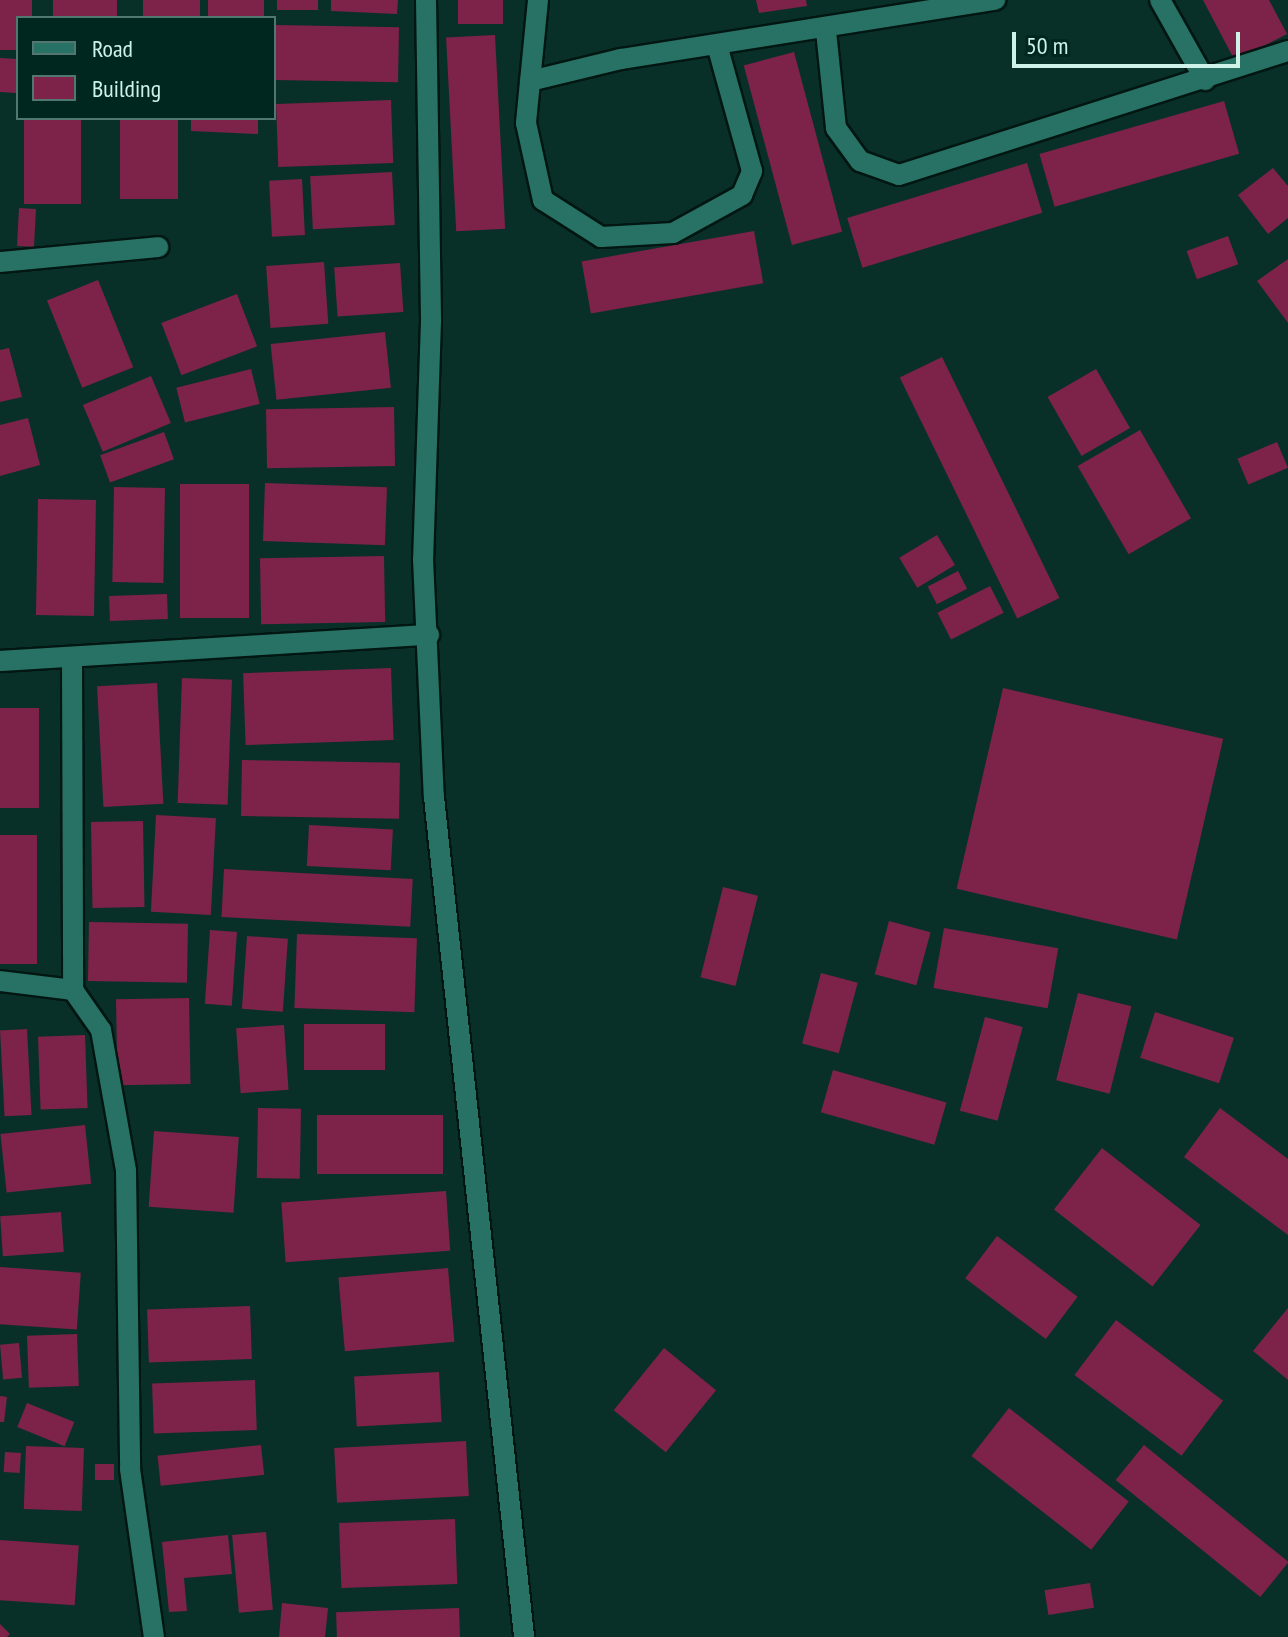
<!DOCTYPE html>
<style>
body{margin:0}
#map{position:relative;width:1288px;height:1637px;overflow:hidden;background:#083029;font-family:"PT Sans Narrow",sans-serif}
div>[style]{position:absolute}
.building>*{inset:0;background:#7d2249;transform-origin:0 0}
.roads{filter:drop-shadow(2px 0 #021612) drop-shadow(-2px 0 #021612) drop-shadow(0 2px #021612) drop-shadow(0 -2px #021612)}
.minor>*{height:20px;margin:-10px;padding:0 10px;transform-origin:10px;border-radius:10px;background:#277264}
span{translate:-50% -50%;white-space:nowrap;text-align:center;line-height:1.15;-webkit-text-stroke:6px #002620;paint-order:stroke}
.legend{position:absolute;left:16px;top:16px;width:260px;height:104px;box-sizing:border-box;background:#002620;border:2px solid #527770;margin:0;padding:10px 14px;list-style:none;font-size:24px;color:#cef1e8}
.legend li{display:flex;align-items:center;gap:16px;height:40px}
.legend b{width:40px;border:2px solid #527770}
.scale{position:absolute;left:1012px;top:32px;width:228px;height:36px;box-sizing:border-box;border:4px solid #cef1e8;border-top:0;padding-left:10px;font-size:24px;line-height:28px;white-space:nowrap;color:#cef1e8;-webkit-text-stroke:6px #002620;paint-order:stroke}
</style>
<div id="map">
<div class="building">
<div style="clip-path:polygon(0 0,32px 0,32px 18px,18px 18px,18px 50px,0 50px)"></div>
<div style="left:53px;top:0;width:64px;height:18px"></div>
<div style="left:143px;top:0;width:57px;height:18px"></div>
<div style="left:208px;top:0;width:56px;height:18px"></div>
<div style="left:277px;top:0;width:41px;height:10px"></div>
<div style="clip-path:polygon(331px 0,398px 0,397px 14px,331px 11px)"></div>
<div style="left:458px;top:0;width:45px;height:24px"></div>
<div style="clip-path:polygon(756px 0,806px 0,807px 6px,759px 13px)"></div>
<div style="clip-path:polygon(1203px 0,1269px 0,1287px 34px,1235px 61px)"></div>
<div style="left:276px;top:25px;width:123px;height:55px;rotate:1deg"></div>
<div style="left:495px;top:35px;width:194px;height:49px;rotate:87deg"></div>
<div style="left:794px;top:52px;width:186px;height:52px;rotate:75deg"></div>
<div style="left:0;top:58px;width:18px;height:34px;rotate:3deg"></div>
<div style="left:391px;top:100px;width:63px;height:115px;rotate:88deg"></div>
<div style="left:1224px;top:101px;width:55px;height:192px;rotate:74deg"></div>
<div style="left:24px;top:118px;width:57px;height:86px"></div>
<div style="left:120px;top:118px;width:58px;height:81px"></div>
<div style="clip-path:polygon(191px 118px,258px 118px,258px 134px,191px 131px)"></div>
<div style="left:1027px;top:163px;width:52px;height:188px;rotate:73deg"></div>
<div style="clip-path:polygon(1273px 168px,1288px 186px,1288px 218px,1268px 234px,1238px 195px)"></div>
<div style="left:392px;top:172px;width:53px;height:82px;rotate:87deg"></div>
<div style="left:302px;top:179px;width:56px;height:33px;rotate:87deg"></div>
<div style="left:19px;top:208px;width:17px;height:38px;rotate:3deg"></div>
<div style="left:754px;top:231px;width:53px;height:175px;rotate:80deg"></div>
<div style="left:1228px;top:236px;width:30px;height:44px;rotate:70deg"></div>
<div style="clip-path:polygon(1288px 259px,1288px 323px,1257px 281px)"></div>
<div style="left:324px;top:262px;width:62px;height:58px;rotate:86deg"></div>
<div style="left:400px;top:263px;width:49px;height:66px;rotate:86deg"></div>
<div style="left:98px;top:280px;width:94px;height:55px;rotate:68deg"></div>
<div style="left:237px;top:294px;width:56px;height:81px;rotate:69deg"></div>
<div style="left:385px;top:332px;width:56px;height:115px;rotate:84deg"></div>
<div style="clip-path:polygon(9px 348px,22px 397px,0 402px,0 350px)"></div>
<div style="left:942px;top:357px;width:268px;height:47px;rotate:64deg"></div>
<div style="left:251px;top:369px;width:36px;height:77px;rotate:76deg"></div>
<div style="left:1096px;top:369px;width:68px;height:56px;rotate:60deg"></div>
<div style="left:151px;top:376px;width:51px;height:74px;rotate:67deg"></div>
<div style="left:394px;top:407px;width:59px;height:128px;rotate:89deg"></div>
<div style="clip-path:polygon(28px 418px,40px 465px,0 476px,0 425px)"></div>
<div style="left:1140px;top:430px;width:102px;height:72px;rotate:60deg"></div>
<div style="left:164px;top:432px;width:29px;height:68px;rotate:70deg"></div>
<div style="left:1277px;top:442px;width:28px;height:43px;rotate:67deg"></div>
<div style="left:265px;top:483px;width:122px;height:58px;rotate:2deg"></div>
<div style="left:180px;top:484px;width:69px;height:134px"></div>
<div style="left:114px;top:487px;width:51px;height:95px;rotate:1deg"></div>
<div style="left:38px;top:499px;width:58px;height:116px;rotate:1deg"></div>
<div style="left:937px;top:535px;width:35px;height:44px;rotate:59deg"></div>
<div style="left:384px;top:556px;width:66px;height:124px;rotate:89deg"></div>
<div style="left:958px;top:571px;width:20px;height:34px;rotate:63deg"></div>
<div style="left:990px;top:586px;width:30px;height:59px;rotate:63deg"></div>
<div style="left:167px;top:594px;width:25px;height:58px;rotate:88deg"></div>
<div style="left:391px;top:668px;width:72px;height:148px;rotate:88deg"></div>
<div style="left:182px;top:678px;width:50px;height:125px;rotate:2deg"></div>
<div style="left:157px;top:683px;width:121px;height:60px;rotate:87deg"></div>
<div style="left:1003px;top:688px;width:226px;height:206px;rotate:13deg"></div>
<div style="left:0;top:708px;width:39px;height:100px"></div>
<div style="left:242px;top:760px;width:158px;height:56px;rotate:1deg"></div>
<div style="left:156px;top:815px;width:60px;height:97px;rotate:3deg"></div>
<div style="left:143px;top:821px;width:86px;height:52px;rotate:89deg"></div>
<div style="left:309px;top:825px;width:84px;height:41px;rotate:3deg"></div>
<div style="left:0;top:835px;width:37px;height:129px"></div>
<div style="left:224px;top:869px;width:189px;height:48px;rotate:3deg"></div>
<div style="left:723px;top:887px;width:36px;height:93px;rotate:14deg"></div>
<div style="left:889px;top:921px;width:43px;height:55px;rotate:15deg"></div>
<div style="left:89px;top:922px;width:99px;height:59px;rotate:1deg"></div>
<div style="left:944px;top:928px;width:116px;height:61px;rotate:10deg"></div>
<div style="left:210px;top:930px;width:27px;height:74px;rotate:4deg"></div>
<div style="left:297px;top:934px;width:120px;height:74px;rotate:2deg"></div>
<div style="left:247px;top:936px;width:41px;height:73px;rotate:4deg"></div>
<div style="left:821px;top:973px;width:38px;height:73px;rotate:15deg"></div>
<div style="left:1078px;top:993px;width:55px;height:90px;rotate:14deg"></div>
<div style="left:189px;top:998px;width:86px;height:73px;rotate:89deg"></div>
<div style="left:1155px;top:1012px;width:83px;height:48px;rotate:18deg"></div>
<div style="left:985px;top:1017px;width:39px;height:97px;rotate:15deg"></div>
<div style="left:304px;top:1024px;width:81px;height:46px"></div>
<div style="left:284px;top:1025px;width:65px;height:48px;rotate:86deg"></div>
<div style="left:27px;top:1029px;width:86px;height:27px;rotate:87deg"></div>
<div style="left:85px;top:1035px;width:73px;height:47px;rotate:88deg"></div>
<div style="left:833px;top:1070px;width:118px;height:44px;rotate:16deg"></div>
<div style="left:258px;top:1108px;width:43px;height:70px;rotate:1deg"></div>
<div style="clip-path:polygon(1220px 1108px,1288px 1159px,1288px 1235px,1184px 1157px)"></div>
<div style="left:317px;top:1115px;width:126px;height:59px"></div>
<div style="left:85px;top:1125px;width:59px;height:85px;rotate:84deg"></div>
<div style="left:154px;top:1131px;width:85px;height:76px;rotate:4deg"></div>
<div style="left:1102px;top:1148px;width:125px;height:78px;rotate:38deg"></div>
<div style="left:446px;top:1191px;width:60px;height:165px;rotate:86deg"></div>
<div style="left:61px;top:1212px;width:40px;height:61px;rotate:86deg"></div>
<div style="left:997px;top:1236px;width:101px;height:53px;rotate:37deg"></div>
<div style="left:0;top:1267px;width:81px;height:57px;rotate:4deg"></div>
<div style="left:448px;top:1268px;width:74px;height:110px;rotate:85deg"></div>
<div style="left:250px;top:1306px;width:53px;height:103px;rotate:88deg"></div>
<div style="clip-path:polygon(1288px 1308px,1288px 1380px,1253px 1351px)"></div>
<div style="left:1116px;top:1320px;width:134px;height:69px;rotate:37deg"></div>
<div style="left:77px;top:1334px;width:52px;height:50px;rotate:88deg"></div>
<div style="left:19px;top:1343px;width:35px;height:19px;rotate:85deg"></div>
<div style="left:664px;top:1348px;width:67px;height:80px;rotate:39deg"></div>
<div style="left:439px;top:1372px;width:50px;height:85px;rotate:87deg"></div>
<div style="left:255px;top:1380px;width:50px;height:103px;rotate:88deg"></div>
<div style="clip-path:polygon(0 1396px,7px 1397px,4px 1422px,0 1422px)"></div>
<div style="left:27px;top:1403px;width:51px;height:26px;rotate:22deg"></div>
<div style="left:1009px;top:1408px;width:152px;height:61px;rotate:38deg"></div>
<div style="left:466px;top:1441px;width:55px;height:132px;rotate:87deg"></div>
<div style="left:261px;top:1445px;width:30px;height:104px;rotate:84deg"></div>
<div style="left:1144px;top:1445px;width:186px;height:45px;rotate:39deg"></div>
<div style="left:26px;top:1446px;width:58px;height:63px;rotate:2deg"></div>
<div style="left:5px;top:1452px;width:16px;height:20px;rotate:4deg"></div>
<div style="left:95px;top:1464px;width:19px;height:16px"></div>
<div style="left:455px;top:1519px;width:65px;height:116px;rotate:88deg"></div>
<div style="left:266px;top:1532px;width:78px;height:34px;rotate:85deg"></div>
<div style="clip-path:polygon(228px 1535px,232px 1574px,184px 1578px,187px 1611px,169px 1612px,162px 1542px)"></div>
<div style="left:0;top:1540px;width:79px;height:60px;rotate:4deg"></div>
<div style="left:1090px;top:1583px;width:25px;height:46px;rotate:81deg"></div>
<div style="clip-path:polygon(282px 1603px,328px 1608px,325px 1637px,279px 1637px)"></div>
<div style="left:459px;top:1608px;width:29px;height:123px;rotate:88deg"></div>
<div style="clip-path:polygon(0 1624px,10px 1634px,7px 1637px,0 1637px)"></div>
</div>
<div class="roads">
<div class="minor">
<div style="left:426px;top:0;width:321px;rotate:89.1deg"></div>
<div style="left:431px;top:321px;width:238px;rotate:91.9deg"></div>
<div style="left:423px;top:559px;width:238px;rotate:87.4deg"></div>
<div style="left:434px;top:797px;width:845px;rotate:83.88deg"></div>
<div style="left:538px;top:0;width:124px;rotate:95.6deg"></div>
<div style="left:526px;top:123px;width:79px;rotate:77.6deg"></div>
<div style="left:543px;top:200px;width:69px;rotate:32.5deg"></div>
<div style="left:601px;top:237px;width:72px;rotate:-3.2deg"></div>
<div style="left:673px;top:233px;width:79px;rotate:-28.8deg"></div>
<div style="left:742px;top:195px;width:26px;rotate:-67deg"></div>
<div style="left:752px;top:171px;width:128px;rotate:-105.5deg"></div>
<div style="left:1160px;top:0;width:92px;rotate:60.6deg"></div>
<div style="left:826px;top:31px;width:98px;rotate:84.1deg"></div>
<div style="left:836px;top:128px;width:41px;rotate:54deg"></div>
<div style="left:860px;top:161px;width:41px;rotate:19.7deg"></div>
<div style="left:899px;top:175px;width:408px;rotate:-17.7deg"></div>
<div style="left:530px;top:81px;width:94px;rotate:-13.6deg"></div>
<div style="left:621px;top:59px;width:379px;rotate:-9deg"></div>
<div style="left:0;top:262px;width:159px;rotate:-5.4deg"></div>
<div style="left:72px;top:660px;width:330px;rotate:89.8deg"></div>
<div style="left:73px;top:990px;width:49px;rotate:55deg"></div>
<div style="left:101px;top:1030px;width:143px;rotate:79.9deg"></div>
<div style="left:126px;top:1171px;width:298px;rotate:89.2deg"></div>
<div style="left:130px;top:1469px;width:170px;rotate:81.9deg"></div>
<div style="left:0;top:661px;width:430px;rotate:-3.5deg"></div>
<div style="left:0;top:981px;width:74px;rotate:7deg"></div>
</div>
</div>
<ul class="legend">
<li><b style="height:10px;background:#277264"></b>Road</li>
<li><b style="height:22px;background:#7d2249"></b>Building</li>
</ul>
<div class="scale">50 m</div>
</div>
